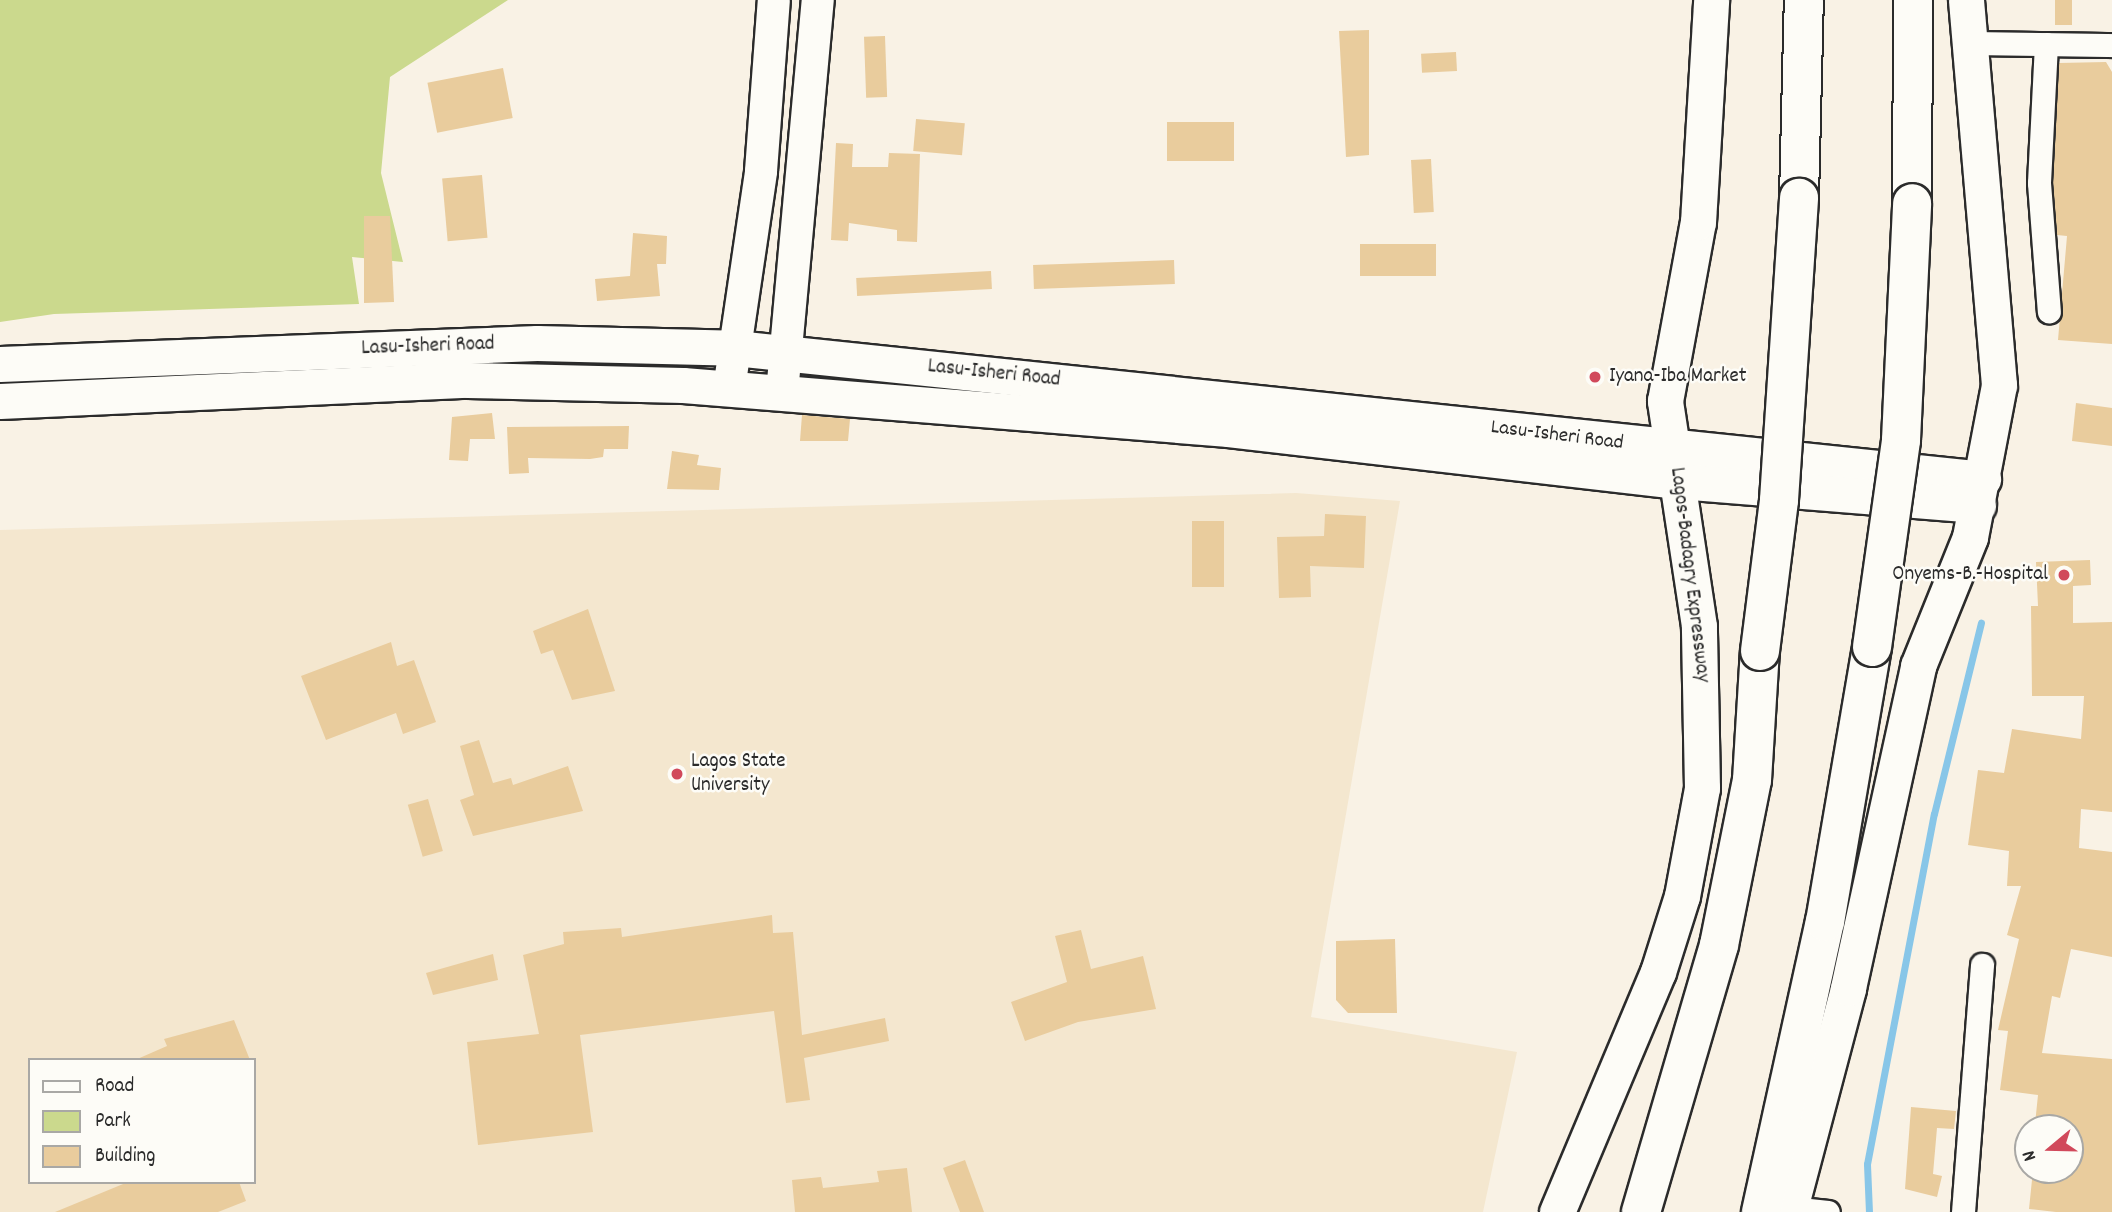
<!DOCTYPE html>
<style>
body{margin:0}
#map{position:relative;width:2112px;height:1212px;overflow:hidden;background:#f9f2e5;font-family:Dekko,sans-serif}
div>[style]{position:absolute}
.built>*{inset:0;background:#f4e7cf}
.green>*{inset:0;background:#cbd98d}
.stream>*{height:7px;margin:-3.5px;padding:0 3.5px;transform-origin:3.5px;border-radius:3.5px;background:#88c6e8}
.building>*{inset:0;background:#e9cc9d;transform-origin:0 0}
.roads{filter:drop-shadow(2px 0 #2b2b2b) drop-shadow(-2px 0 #2b2b2b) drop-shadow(0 2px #2b2b2b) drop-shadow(0 -2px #2b2b2b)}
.street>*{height:23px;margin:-11.5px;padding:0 11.5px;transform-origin:11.5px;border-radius:11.5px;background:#fdfcf7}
.secondary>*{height:32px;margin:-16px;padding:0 16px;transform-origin:16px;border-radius:16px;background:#fdfcf7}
.primary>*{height:35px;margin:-17.5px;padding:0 17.5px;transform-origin:17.5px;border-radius:17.5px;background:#fdfcf7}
.highway>*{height:38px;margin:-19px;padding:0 19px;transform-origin:19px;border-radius:19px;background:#fdfcf7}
.bridges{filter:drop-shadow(2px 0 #2b2b2b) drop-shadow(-2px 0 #2b2b2b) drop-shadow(0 2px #2b2b2b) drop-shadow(0 -2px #2b2b2b)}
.highway-bridge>*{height:38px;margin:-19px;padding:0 19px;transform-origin:19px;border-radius:19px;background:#fdfcf7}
.dots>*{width:19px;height:19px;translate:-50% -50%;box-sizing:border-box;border:4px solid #fdfcf7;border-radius:50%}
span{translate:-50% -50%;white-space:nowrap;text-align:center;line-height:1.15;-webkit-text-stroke:5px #fdfcf7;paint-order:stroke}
.street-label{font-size:21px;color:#2b2b2b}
.poi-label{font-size:21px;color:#2b2b2b}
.left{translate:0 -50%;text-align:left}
.right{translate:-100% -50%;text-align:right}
.legend{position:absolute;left:28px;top:1058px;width:228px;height:126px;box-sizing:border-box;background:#fdfcf7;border:2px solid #a9a8a5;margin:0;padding:9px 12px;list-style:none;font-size:21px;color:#2b2b2b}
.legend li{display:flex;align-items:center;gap:14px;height:35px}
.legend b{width:35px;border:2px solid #a9a8a5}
.north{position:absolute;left:2014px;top:1114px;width:70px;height:70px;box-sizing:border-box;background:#fdfcf7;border:2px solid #a9a8a5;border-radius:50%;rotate:251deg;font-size:19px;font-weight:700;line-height:28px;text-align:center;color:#2b2b2b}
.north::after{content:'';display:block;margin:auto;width:24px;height:32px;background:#d1495b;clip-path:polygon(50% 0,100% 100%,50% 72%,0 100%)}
</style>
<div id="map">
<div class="built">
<div style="clip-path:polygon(evenodd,1296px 493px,1400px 501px,1311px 1017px,1517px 1052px,1483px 1212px,0 1212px,0 530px,1296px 493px,30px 1060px,254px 1060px,254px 1182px,30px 1182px,30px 1060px)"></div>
</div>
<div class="green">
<div style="clip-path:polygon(0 0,508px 0,390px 77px,381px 173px,403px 262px,352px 257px,359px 304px,54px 314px,0 322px)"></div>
</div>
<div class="stream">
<div style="left:1869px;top:1212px;width:48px;rotate:-92.4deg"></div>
<div style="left:1867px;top:1164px;width:356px;rotate:-79.2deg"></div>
<div style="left:1934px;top:814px;width:197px;rotate:-76.2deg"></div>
</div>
<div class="building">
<div style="left:2055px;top:0;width:17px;height:25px"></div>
<div style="clip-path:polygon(1369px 30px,1369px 155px,1346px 157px,1339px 31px)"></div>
<div style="left:885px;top:36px;width:61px;height:21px;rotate:88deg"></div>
<div style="left:1456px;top:52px;width:19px;height:35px;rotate:87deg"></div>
<div style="clip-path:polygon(2106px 62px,2112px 72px,2112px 344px,2058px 340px,2067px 236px,2057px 235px,2053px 183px,2059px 63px)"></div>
<div style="left:503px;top:68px;width:51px;height:77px;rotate:79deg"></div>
<div style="left:916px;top:119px;width:49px;height:32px;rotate:5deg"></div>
<div style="left:1167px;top:122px;width:67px;height:39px"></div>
<div style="clip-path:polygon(836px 143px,853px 144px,852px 167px,888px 167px,889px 153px,920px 154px,917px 242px,897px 241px,897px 230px,849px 223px,848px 241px,831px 240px)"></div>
<div style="left:1431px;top:159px;width:53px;height:20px;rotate:87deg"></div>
<div style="left:482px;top:175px;width:63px;height:40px;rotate:85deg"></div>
<div style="clip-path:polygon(364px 216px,390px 216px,394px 302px,364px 303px)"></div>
<div style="clip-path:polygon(633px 233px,667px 236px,666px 264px,657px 264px,660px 296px,597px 301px,595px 279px,630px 276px)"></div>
<div style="left:1360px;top:244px;width:76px;height:32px"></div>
<div style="left:1174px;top:260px;width:24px;height:141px;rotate:88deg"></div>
<div style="left:991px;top:271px;width:18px;height:135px;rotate:87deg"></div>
<div style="clip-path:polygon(2076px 403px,2112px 408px,2112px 446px,2072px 441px)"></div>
<div style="clip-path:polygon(492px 413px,495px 439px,470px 439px,468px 461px,449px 460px,452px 417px)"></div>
<div style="clip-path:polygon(802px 415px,850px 419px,848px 441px,800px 441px)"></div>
<div style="clip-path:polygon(629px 426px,628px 449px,604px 449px,603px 457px,590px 459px,528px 458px,529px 473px,509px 474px,507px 427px)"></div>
<div style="clip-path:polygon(672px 451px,699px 455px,697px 465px,721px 468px,719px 490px,667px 489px)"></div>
<div style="clip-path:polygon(1325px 514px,1366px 516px,1364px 568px,1310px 566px,1311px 597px,1279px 598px,1277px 537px,1324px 536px)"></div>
<div style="left:1192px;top:521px;width:32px;height:66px"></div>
<div style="clip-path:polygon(2090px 560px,2091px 585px,2073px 586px,2073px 623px,2112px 622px,2112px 812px,2081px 809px,2079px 848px,2112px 852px,2112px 957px,2071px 949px,2060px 998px,2052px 996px,2042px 1053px,2112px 1059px,2112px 1212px,2056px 1212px,2029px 1209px,2033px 1170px,2070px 1170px,2070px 1128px,2035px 1124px,2038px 1095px,2000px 1090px,2008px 1031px,1998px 1030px,2019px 939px,2007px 935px,2021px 886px,2007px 886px,2009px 851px,1968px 845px,1978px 770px,2004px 773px,2012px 729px,2081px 739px,2084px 696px,2032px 696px,2031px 606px,2038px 606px,2036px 562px)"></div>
<div style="clip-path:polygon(588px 609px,615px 691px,572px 700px,553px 650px,541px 654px,533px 631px)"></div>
<div style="clip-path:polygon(391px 642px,397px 666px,414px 660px,436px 722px,403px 734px,396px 713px,326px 740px,301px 676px)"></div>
<div style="clip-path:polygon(479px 740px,493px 783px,511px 778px,513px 785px,568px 766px,583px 811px,473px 836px,460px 800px,474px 795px,460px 746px)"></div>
<div style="left:428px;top:799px;width:54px;height:21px;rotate:74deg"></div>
<div style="clip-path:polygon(772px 915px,773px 933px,793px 932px,802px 1035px,885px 1018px,889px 1041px,804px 1058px,810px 1100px,786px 1103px,774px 1011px,580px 1035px,593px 1132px,478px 1145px,467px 1042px,539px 1034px,523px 955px,564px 944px,563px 932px,621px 928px,622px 937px)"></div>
<div style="clip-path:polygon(1081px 930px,1091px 969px,1143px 956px,1156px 1009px,1078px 1022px,1025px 1041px,1011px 1002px,1067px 982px,1055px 936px)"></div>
<div style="clip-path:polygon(1395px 939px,1397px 1013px,1348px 1013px,1336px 1000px,1336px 941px)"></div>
<div style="clip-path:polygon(493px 954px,498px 980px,433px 995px,426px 973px)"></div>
<div style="clip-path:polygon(234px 1020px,250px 1060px,135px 1060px,167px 1046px,164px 1039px)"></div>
<div style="clip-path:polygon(1911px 1107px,1956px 1111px,1954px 1129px,1937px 1128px,1933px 1174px,1942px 1176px,1937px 1197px,1905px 1189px)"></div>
<div style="clip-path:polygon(965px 1160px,984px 1212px,960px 1212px,943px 1168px)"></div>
<div style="clip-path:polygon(907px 1168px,912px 1212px,795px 1212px,792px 1180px,821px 1177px,823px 1188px,879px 1182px,877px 1171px)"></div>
<div style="clip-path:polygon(128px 1182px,239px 1182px,246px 1201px,218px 1212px,55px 1212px)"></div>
</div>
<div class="roads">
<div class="street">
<div style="left:1967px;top:43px;width:145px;rotate:0.8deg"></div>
<div style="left:2046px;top:44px;width:139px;rotate:92.9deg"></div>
<div style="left:2039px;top:183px;width:129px;rotate:85.6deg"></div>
<div style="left:1790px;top:1208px;width:38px;rotate:6deg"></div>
<div style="left:1963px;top:1212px;width:248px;rotate:-85.6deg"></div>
</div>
<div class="secondary">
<div style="left:729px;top:389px;width:220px;rotate:-81.6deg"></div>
<div style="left:761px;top:171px;width:171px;rotate:-85.7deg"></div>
<div style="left:782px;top:393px;width:395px;rotate:-84.8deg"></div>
</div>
<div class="primary">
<div style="left:0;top:364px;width:537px;rotate:-2.24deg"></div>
<div style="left:537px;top:343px;width:198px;rotate:1.4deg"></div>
<div style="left:735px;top:348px;width:1255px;rotate:5.99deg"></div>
<div style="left:0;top:401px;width:467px;rotate:-2.6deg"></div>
<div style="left:467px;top:380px;width:216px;rotate:1.3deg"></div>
<div style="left:683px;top:385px;width:547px;rotate:4.62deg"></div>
<div style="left:1228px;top:429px;width:453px;rotate:6.6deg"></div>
<div style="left:1678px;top:481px;width:301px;rotate:4.6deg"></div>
<div style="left:1557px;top:1212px;width:260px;rotate:-67.2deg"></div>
<div style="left:1658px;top:972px;width:80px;rotate:-72.5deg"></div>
<div style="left:1682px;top:896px;width:110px;rotate:-79.5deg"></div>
<div style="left:1702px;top:788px;width:162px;rotate:-91.1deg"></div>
<div style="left:1699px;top:626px;width:228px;rotate:-98.6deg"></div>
<div style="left:1665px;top:401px;width:182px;rotate:-79.6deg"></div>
<div style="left:1698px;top:222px;width:222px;rotate:-86.6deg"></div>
<div style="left:1789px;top:1212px;width:232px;rotate:-75.2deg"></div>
<div style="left:1848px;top:988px;width:330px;rotate:-77.7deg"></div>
<div style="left:1918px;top:666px;width:139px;rotate:-68deg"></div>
<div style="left:1970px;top:537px;width:155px;rotate:-79.2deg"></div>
<div style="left:1999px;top:385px;width:386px;rotate:-94.9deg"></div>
</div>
<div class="highway">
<div style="left:1799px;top:198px;width:198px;rotate:-88.6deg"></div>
<div style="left:1912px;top:203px;width:203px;rotate:-89.7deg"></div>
<div style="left:1641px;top:1212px;width:278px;rotate:-73.7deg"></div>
<div style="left:1719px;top:945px;width:168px;rotate:-78.7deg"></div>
<div style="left:1752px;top:780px;width:129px;rotate:-86.5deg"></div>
<div style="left:1761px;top:1212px;width:297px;rotate:-77.6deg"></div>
<div style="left:1825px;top:922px;width:279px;rotate:-80.3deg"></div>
</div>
</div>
<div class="bridges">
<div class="highway-bridge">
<div style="left:1872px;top:647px;width:209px;rotate:-82deg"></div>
<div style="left:1901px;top:440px;width:237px;rotate:-87.3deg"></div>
<div style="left:1760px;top:651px;width:152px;rotate:-82.8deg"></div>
<div style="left:1779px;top:500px;width:303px;rotate:-86.2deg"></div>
</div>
</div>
<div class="dots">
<div style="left:1595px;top:377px;background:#d1495b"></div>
<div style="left:2064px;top:575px;background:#d1495b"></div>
<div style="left:677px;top:774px;background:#d1495b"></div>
</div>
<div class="street-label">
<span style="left:428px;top:347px;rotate:-2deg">Lasu-Isheri Road</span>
<span style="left:994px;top:374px;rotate:6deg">Lasu-Isheri Road</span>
<span style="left:1557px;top:436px;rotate:7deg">Lasu-Isheri Road</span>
<span style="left:1689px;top:575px;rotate:83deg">Lagos-Badagry Expressway</span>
</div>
<div class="poi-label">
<span class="left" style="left:1609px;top:377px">Iyana-Iba Market</span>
<span class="right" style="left:2048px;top:575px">Onyems-B.-Hospital</span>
<span class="left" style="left:691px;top:774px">Lagos State<br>University</span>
</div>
<ul class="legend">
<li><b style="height:9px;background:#fdfcf7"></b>Road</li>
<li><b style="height:19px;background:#cbd98d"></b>Park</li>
<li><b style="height:19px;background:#e9cc9d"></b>Building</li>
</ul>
<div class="north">N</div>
</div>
